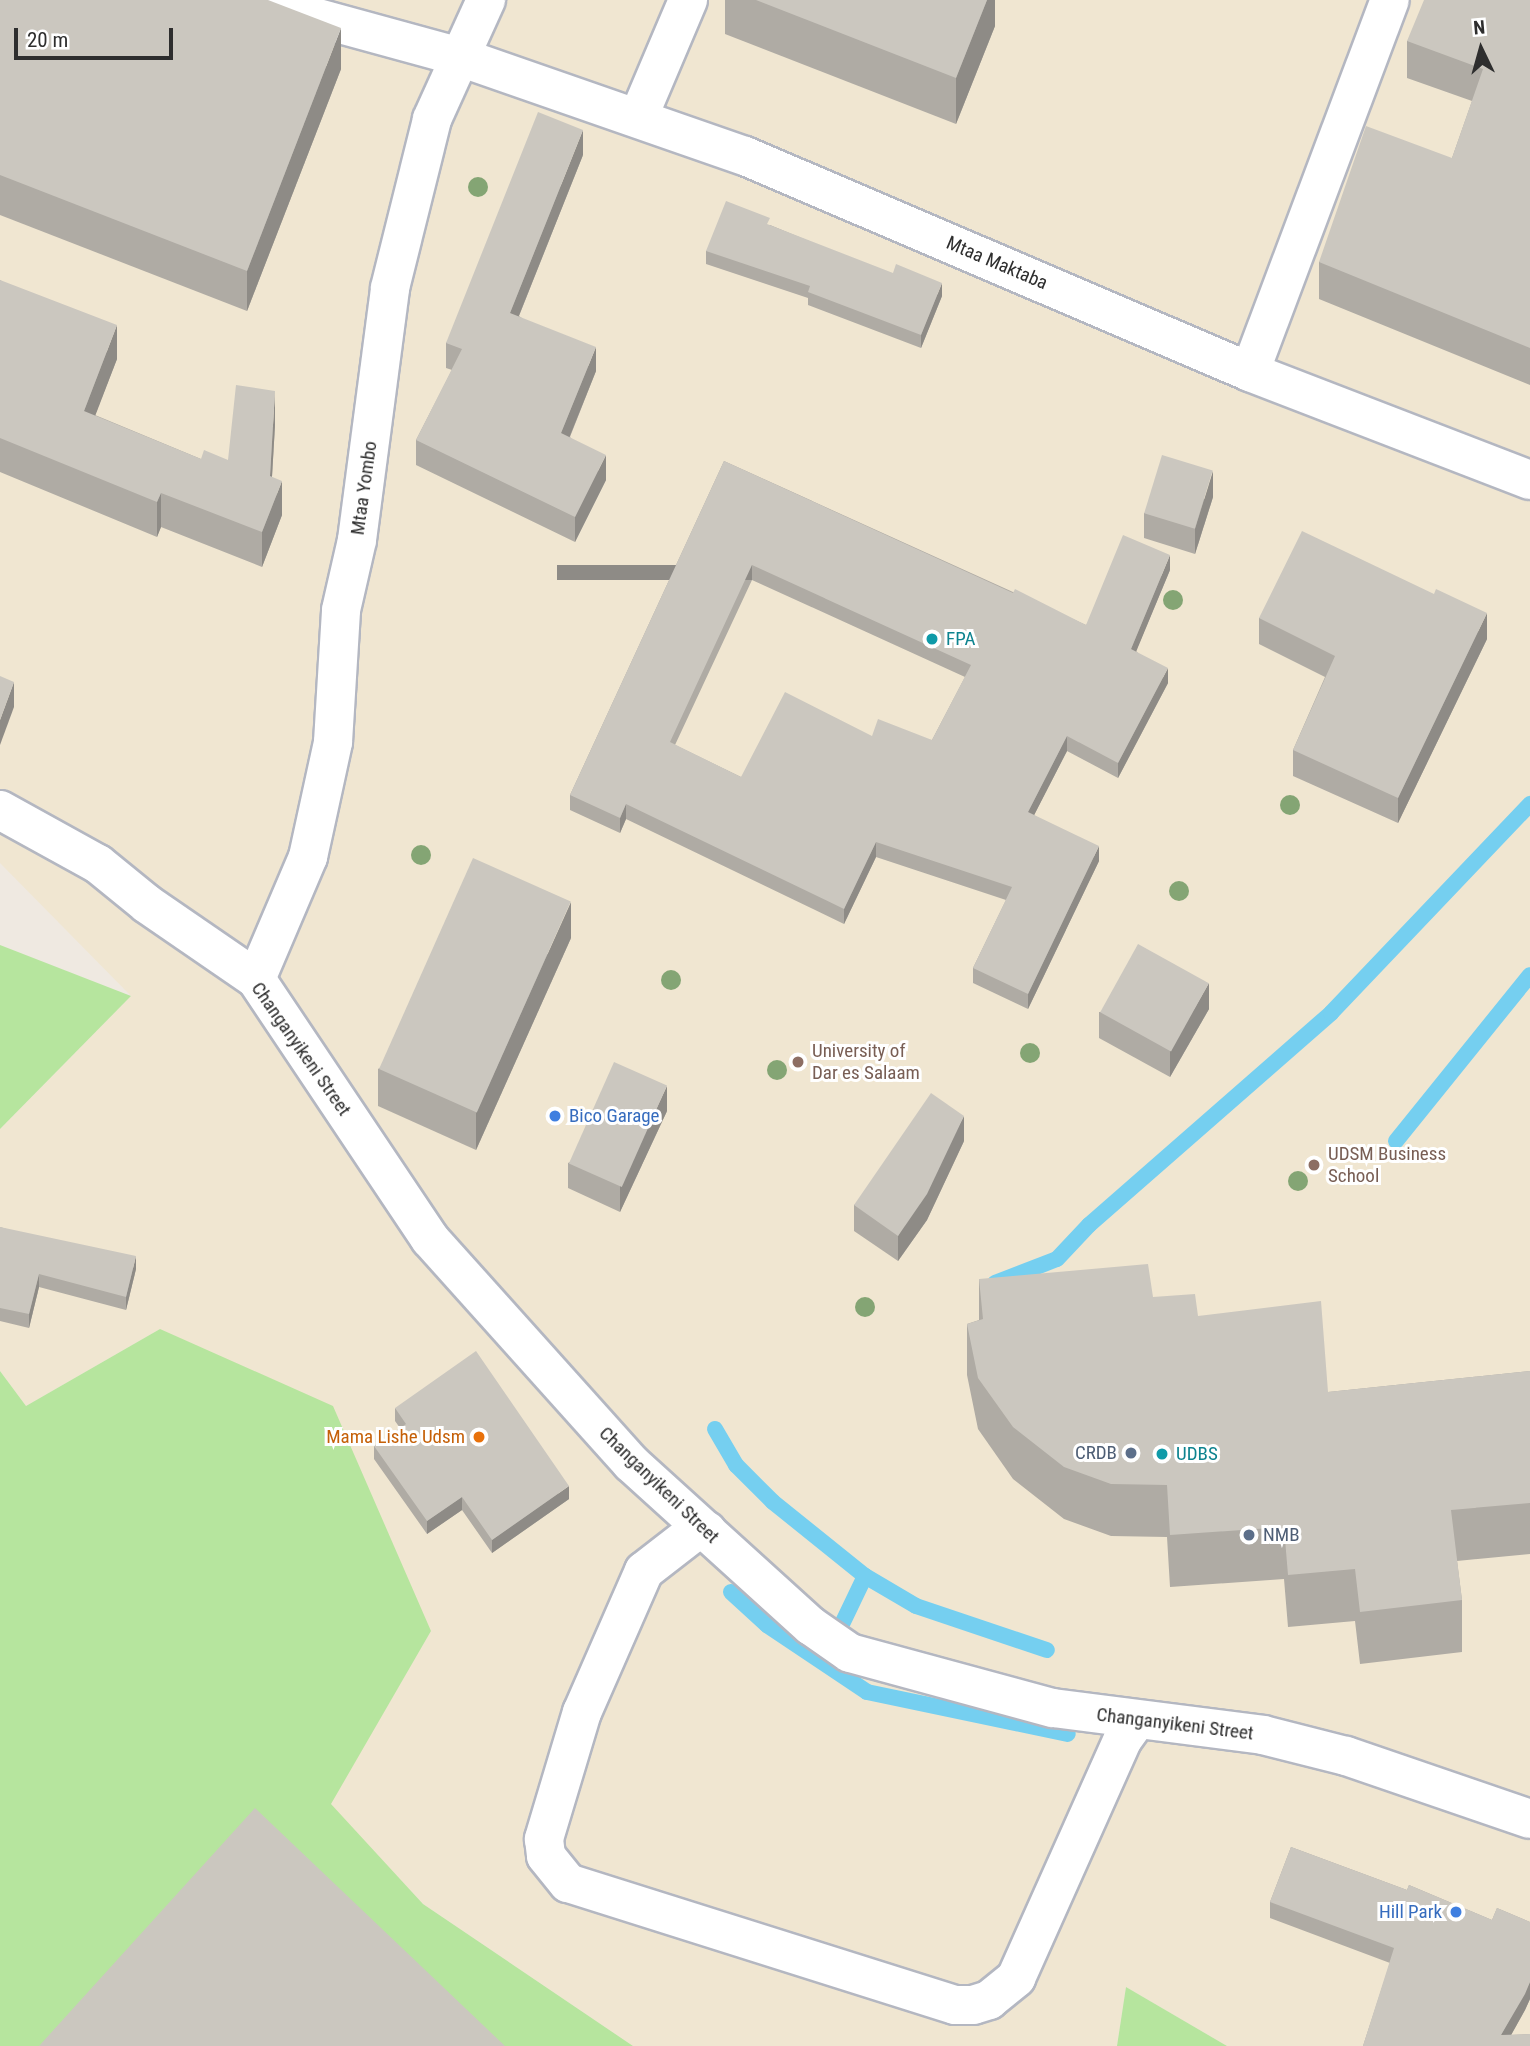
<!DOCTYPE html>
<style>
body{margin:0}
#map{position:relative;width:1530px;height:2046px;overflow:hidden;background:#efe9e1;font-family:"Roboto Condensed",sans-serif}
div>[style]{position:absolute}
.education>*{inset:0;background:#f0e6d1}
.green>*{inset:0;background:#b6e59e}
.stream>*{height:16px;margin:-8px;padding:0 8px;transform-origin:8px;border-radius:8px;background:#75cff0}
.roads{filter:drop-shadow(2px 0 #b4b7c1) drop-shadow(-2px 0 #b4b7c1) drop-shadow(0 2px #b4b7c1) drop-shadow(0 -2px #b4b7c1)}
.minor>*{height:38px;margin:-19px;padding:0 19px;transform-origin:19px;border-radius:19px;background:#fff}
.trees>*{width:20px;height:20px;margin:-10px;border-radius:50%;background:#84a574}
.wall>*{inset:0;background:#afaba4}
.shaded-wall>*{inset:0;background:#8e8b86;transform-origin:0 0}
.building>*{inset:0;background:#cbc7bf;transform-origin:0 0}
.dots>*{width:19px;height:19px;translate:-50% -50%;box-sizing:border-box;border:4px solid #fff;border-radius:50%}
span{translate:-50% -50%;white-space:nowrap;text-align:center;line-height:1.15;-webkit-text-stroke:6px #fff;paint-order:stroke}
.street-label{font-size:19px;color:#2e2e2e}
.culture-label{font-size:19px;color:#0d838f}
.left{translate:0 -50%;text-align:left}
.education-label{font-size:19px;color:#785e54}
.shop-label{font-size:19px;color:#366cbe}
.right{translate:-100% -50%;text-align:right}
.food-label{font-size:19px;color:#c56008}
.service-label{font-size:19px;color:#4e5e75}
.north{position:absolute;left:1446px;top:14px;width:70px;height:70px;-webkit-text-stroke:5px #fff;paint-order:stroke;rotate:355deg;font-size:19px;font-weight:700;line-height:28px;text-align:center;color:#2e2e2e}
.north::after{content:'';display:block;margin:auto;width:24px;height:32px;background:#2e2e2e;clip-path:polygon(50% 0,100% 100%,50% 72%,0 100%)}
.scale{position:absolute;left:14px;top:28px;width:159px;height:32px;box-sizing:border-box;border:4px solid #2e2e2e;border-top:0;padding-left:9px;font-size:21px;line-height:24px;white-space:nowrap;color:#2e2e2e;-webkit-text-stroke:5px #fff;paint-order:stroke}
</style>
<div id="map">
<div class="education">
<div style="clip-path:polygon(0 0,1530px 0,1530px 2046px,1227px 2046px,1126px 1987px,1117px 2046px,633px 2046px,423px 1904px,330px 1804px,431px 1631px,160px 1329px,26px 1406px,0 1371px,0 1129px,131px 996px,0 863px)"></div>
</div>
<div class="green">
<div style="clip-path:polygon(0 945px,131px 996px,0 1129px)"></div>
<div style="clip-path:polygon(160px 1329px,333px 1406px,431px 1631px,331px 1804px,423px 1904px,633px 2046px,0 2046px,0 1371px,26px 1406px)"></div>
<div style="clip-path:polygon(1126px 1987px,1227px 2046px,1117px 2046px)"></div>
</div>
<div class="stream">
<div style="left:1396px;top:1141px;width:213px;rotate:-51.1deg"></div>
<div style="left:995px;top:1283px;width:66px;rotate:-21.2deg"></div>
<div style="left:1057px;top:1259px;width:47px;rotate:-46.7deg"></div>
<div style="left:1089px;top:1225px;width:322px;rotate:-41.2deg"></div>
<div style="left:1331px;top:1013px;width:289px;rotate:-46.4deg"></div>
<div style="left:715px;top:1429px;width:42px;rotate:59.7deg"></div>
<div style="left:736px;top:1465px;width:52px;rotate:45deg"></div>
<div style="left:773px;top:1502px;width:118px;rotate:38.8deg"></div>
<div style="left:865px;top:1576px;width:59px;rotate:30.5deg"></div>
<div style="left:916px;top:1606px;width:138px;rotate:18.6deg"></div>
<div style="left:731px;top:1592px;width:49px;rotate:42.5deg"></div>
<div style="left:767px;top:1625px;width:120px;rotate:33.8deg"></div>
<div style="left:867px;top:1692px;width:205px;rotate:11.8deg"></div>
<div style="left:843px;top:1622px;width:51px;rotate:-64.4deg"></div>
</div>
<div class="roads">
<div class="minor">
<div style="left:252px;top:0;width:216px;rotate:15.3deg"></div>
<div style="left:460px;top:57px;width:302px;rotate:19.2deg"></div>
<div style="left:745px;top:156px;width:549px;rotate:23.16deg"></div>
<div style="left:1250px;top:372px;width:300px;rotate:21.1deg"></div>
<div style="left:638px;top:118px;width:128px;rotate:-67deg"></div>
<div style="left:1250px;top:372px;width:397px;rotate:-69.4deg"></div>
<div style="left:0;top:810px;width:112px;rotate:28.9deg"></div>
<div style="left:98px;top:864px;width:63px;rotate:39.2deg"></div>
<div style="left:147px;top:904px;width:132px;rotate:34.5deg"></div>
<div style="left:256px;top:979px;width:313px;rotate:56.2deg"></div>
<div style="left:430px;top:1239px;width:301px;rotate:48.1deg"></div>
<div style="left:631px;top:1463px;width:243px;rotate:42.2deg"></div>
<div style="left:811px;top:1626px;width:47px;rotate:34.7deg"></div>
<div style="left:850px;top:1653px;width:210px;rotate:15.2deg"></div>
<div style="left:1053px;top:1708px;width:212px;rotate:7.3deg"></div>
<div style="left:1263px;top:1735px;width:86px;rotate:14.2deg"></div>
<div style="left:1346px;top:1756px;width:194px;rotate:18.9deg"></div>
<div style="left:256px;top:979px;width:133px;rotate:-66.9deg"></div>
<div style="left:308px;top:857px;width:118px;rotate:-77.7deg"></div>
<div style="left:333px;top:742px;width:132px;rotate:-86.5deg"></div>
<div style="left:341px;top:610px;width:72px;rotate:-77.1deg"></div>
<div style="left:357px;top:540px;width:254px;rotate:-82.5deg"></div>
<div style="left:390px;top:288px;width:174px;rotate:-76deg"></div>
<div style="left:432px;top:119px;width:131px;rotate:-65.6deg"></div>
<div style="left:707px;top:1531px;width:14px;rotate:172deg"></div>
<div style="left:693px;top:1533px;width:62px;rotate:142.2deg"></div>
<div style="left:644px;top:1571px;width:154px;rotate:113.7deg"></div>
<div style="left:582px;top:1712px;width:133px;rotate:106.7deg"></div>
<div style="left:544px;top:1839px;width:17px;rotate:83deg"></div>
<div style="left:546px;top:1856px;width:35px;rotate:51deg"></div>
<div style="left:568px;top:1883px;width:406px;rotate:17.5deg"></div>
<div style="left:955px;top:2005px;width:18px"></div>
<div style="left:973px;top:2005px;width:17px;rotate:-17deg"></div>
<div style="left:989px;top:2000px;width:35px;rotate:-39deg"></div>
<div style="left:1016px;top:1978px;width:262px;rotate:-65.9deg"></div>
<div style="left:1123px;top:1739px;width:24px;rotate:-54deg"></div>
</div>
</div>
<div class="trees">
<div style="left:478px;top:187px"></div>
<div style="left:1173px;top:600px"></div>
<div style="left:1290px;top:805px"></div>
<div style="left:421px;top:855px"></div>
<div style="left:1179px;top:891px"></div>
<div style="left:671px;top:980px"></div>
<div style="left:1030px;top:1053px"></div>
<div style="left:777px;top:1070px"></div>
<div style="left:1298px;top:1181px"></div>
<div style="left:865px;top:1307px"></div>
</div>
<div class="wall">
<div style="clip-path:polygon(0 0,341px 69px,247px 311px,0 215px)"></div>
<div style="clip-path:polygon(725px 0,995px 0,995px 26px,956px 124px,725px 34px)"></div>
<div style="clip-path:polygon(1530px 0,1530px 385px,1319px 299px,1319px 262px,1452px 158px,1472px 101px,1407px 78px,1407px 41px)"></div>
<div style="clip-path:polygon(583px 155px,519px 316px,596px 371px,570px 437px,606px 480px,575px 542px,416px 465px,416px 440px,452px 370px,446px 368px,446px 343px)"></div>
<div style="clip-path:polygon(770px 225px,942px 296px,921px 348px,808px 305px,808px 298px,706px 264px,706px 251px)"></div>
<div style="clip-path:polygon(0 280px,117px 359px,95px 415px,201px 459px,228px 460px,275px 425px,272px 477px,282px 515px,262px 567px,161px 527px,157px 537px,0 472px)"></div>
<div style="clip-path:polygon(evenodd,724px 461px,1086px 625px,1170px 570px,1136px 651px,1168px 683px,1118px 778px,1067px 751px,1034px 815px,1099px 861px,1028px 1009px,973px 983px,973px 968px,1006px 900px,876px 857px,844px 924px,626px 819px,620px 833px,570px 810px,570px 795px,724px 461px,752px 580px,965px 677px,932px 740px,872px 736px,741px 777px,675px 745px,752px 580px)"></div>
<div style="clip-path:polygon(1213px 497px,1195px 554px,1144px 538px,1144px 513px)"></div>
<div style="clip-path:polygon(1434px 594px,1487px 639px,1398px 823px,1293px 776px,1293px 750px,1325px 677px,1259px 644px,1259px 618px)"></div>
<div style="clip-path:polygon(571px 938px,476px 1150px,378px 1106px,378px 1069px)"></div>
<div style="clip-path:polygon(1209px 1009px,1170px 1077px,1099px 1038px,1099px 1012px)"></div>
<div style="clip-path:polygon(667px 1111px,620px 1212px,568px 1188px,568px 1163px)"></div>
<div style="clip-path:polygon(964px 1141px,927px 1220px,898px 1261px,854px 1231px,854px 1205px)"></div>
<div style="clip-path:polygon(0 1227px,136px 1269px,126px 1310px,39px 1287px,29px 1328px,0 1321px)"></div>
<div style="clip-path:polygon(979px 1279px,1153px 1297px,1198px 1316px,1328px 1392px,1530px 1371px,1530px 1554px,1457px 1561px,1462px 1600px,1462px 1652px,1360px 1664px,1355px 1621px,1288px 1627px,1284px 1579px,1170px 1587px,1167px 1537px,1111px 1536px,1064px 1519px,1013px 1479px,978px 1429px,967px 1375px,967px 1324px,979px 1320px)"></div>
<div style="clip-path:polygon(395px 1408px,569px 1499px,492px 1553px,462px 1510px,427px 1534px,374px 1459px,374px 1446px,400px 1428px,395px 1421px)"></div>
<div style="clip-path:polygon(1291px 1847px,1407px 1890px,1409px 1885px,1492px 1920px,1497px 1908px,1530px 1922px,1530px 1999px,1525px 2010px,1511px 2035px,1530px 2034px,1530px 2046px,1363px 2046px,1390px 1963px,1270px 1918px,1270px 1902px)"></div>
</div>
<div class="shaded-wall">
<div style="clip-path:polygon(987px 0,995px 0,995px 26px,956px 124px,956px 78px)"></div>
<div style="clip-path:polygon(341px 28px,341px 69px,247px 311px,247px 271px)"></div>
<div style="clip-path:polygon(583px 130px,583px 155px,510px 338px,510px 313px)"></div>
<div style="clip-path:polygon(942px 283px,942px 296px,921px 348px,921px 335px)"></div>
<div style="clip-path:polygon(117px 325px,117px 359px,84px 445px,84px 411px)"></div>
<div style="clip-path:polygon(596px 347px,596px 371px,561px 458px,561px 433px)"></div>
<div style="clip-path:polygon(275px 391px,275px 425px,270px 510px,270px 476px)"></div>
<div style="clip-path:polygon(606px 455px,606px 480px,575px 542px,575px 517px)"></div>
<div style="clip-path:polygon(1213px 471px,1213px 497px,1195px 554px,1195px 529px)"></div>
<div style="clip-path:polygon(282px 481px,282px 515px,262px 567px,262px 532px)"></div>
<div style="clip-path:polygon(161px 493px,161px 527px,157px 537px,157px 502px)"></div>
<div style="clip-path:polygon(1170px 555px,1170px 570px,1131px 664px,1131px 649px)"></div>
<div style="left:752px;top:565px;width:15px;height:195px;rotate:90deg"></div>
<div style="clip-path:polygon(1487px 613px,1487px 639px,1398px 823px,1398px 798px)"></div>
<div style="clip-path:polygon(1168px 668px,1168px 683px,1118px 778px,1118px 763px)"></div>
<div style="clip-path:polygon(14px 682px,14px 707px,0 745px,0 720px)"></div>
<div style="clip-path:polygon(1067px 736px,1067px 751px,1028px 827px,1028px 812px)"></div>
<div style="clip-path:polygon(626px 804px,626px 819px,620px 833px,620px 818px)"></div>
<div style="clip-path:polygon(876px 842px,876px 857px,844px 924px,844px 909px)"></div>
<div style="clip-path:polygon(1099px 846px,1099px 861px,1028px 1009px,1028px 994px)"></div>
<div style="clip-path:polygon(571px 902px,571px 938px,476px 1150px,476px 1113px)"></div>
<div style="clip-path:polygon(1209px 983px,1209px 1009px,1170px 1077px,1170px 1051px)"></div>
<div style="clip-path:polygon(667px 1086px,667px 1111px,620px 1212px,620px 1186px)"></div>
<div style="clip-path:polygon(964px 1116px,964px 1141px,927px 1220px,898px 1261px,898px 1236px)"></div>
<div style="clip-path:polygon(136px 1256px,136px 1269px,126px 1310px,126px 1297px)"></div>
<div style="clip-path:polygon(39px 1274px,39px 1287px,29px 1328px,29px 1314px)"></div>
<div style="clip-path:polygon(569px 1486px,569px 1499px,492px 1553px,492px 1540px)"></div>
<div style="clip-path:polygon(462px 1497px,462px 1510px,427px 1534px,427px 1521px)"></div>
<div style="clip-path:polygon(1530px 1982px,1530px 1999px,1525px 2010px,1505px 2046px,1501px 2035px)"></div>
</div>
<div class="building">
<div style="clip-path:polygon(0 0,268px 0,341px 28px,247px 271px,0 175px)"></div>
<div style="clip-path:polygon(756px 0,987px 0,956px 78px)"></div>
<div style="clip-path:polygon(1424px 0,1530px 0,1530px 348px,1319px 262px,1366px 126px,1452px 158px,1483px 69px,1407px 41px)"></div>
<div style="clip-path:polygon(538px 112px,583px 130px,510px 313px,596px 347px,561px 433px,606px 455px,575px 517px,416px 440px,462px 349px,446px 343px)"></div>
<div style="clip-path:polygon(726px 201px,770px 218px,767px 224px,893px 273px,896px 264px,942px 283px,921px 335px,808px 292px,810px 286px,706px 251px)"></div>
<div style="clip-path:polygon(0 280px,117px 325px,84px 411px,201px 459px,204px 450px,228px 460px,236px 385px,275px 391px,270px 476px,282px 481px,262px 532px,161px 493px,157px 502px,0 438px)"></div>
<div style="left:1162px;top:455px;width:53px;height:61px;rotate:17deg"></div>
<div style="clip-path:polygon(evenodd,724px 461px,1013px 593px,1015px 589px,1086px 625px,1123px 535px,1170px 555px,1131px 649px,1168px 668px,1118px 763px,1067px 736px,1028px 812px,1099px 846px,1028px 994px,973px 968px,1012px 887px,876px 842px,844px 909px,626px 804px,620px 818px,570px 795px,724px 461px,752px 565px,971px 665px,932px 740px,878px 719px,872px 736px,785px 692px,741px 777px,670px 742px,752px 565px)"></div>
<div style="clip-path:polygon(1302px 531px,1434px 594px,1436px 589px,1487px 613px,1398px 798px,1293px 750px,1335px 656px,1259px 618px)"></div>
<div style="clip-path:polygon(0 676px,14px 682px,0 720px)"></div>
<div style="left:473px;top:858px;width:107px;height:231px;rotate:24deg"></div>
<div style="left:1138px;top:944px;width:81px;height:78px;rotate:29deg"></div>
<div style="left:614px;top:1062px;width:58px;height:111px;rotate:24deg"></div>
<div style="clip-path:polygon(931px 1093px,964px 1116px,927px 1194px,898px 1236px,854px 1205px)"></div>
<div style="clip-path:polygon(0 1227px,136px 1256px,126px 1297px,39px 1274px,29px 1314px,0 1308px)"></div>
<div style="clip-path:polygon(1148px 1264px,1153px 1297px,1195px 1294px,1198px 1316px,1321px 1301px,1328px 1392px,1530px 1371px,1530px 1503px,1451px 1510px,1462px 1600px,1360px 1612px,1355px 1569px,1288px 1575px,1284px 1527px,1170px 1535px,1167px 1485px,1111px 1484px,1064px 1467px,1013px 1427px,978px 1378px,967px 1324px,983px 1319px,979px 1279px)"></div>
<div style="clip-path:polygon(476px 1351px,569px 1486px,492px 1540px,462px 1497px,427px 1521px,374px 1446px,406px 1424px,395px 1408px)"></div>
<div style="clip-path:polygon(255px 1808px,505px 2046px,39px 2046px)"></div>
<div style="clip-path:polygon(1291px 1847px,1407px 1890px,1409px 1885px,1492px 1920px,1497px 1908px,1530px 1922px,1530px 1982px,1525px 1994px,1501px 2035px,1530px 2034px,1530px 2046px,1363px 2046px,1394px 1948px,1270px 1902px)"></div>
</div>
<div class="dots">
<div style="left:932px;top:639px;background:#0f9aa8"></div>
<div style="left:798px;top:1062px;background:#8d6e63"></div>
<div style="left:555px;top:1116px;background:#3f7fe0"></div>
<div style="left:1314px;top:1165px;background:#8d6e63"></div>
<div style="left:479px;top:1437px;background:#e8710a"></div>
<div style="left:1131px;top:1453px;background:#5c6f8a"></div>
<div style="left:1162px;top:1454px;background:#0f9aa8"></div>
<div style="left:1249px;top:1535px;background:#5c6f8a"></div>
<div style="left:1456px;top:1912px;background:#3f7fe0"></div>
</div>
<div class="street-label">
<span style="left:997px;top:263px;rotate:23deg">Mtaa Maktaba</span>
<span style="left:364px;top:488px;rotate:-82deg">Mtaa Yombo</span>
<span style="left:301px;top:1049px;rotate:55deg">Changanyikeni Street</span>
<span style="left:659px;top:1485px;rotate:44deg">Changanyikeni Street</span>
<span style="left:1175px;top:1724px;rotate:7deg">Changanyikeni Street</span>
</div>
<div class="culture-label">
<span class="left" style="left:946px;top:639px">FPA</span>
<span class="left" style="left:1176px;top:1454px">UDBS</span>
</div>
<div class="education-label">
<span class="left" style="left:812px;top:1062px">University of<br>Dar es Salaam</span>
<span class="left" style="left:1328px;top:1165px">UDSM Business<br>School</span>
</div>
<div class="shop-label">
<span class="left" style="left:569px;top:1116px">Bico Garage</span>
<span class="right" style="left:1442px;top:1912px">Hill Park</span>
</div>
<div class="food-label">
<span class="right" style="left:465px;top:1437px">Mama Lishe Udsm</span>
</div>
<div class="service-label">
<span class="right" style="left:1117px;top:1453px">CRDB</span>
<span class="left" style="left:1263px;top:1535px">NMB</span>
</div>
<div class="north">N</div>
<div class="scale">20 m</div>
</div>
